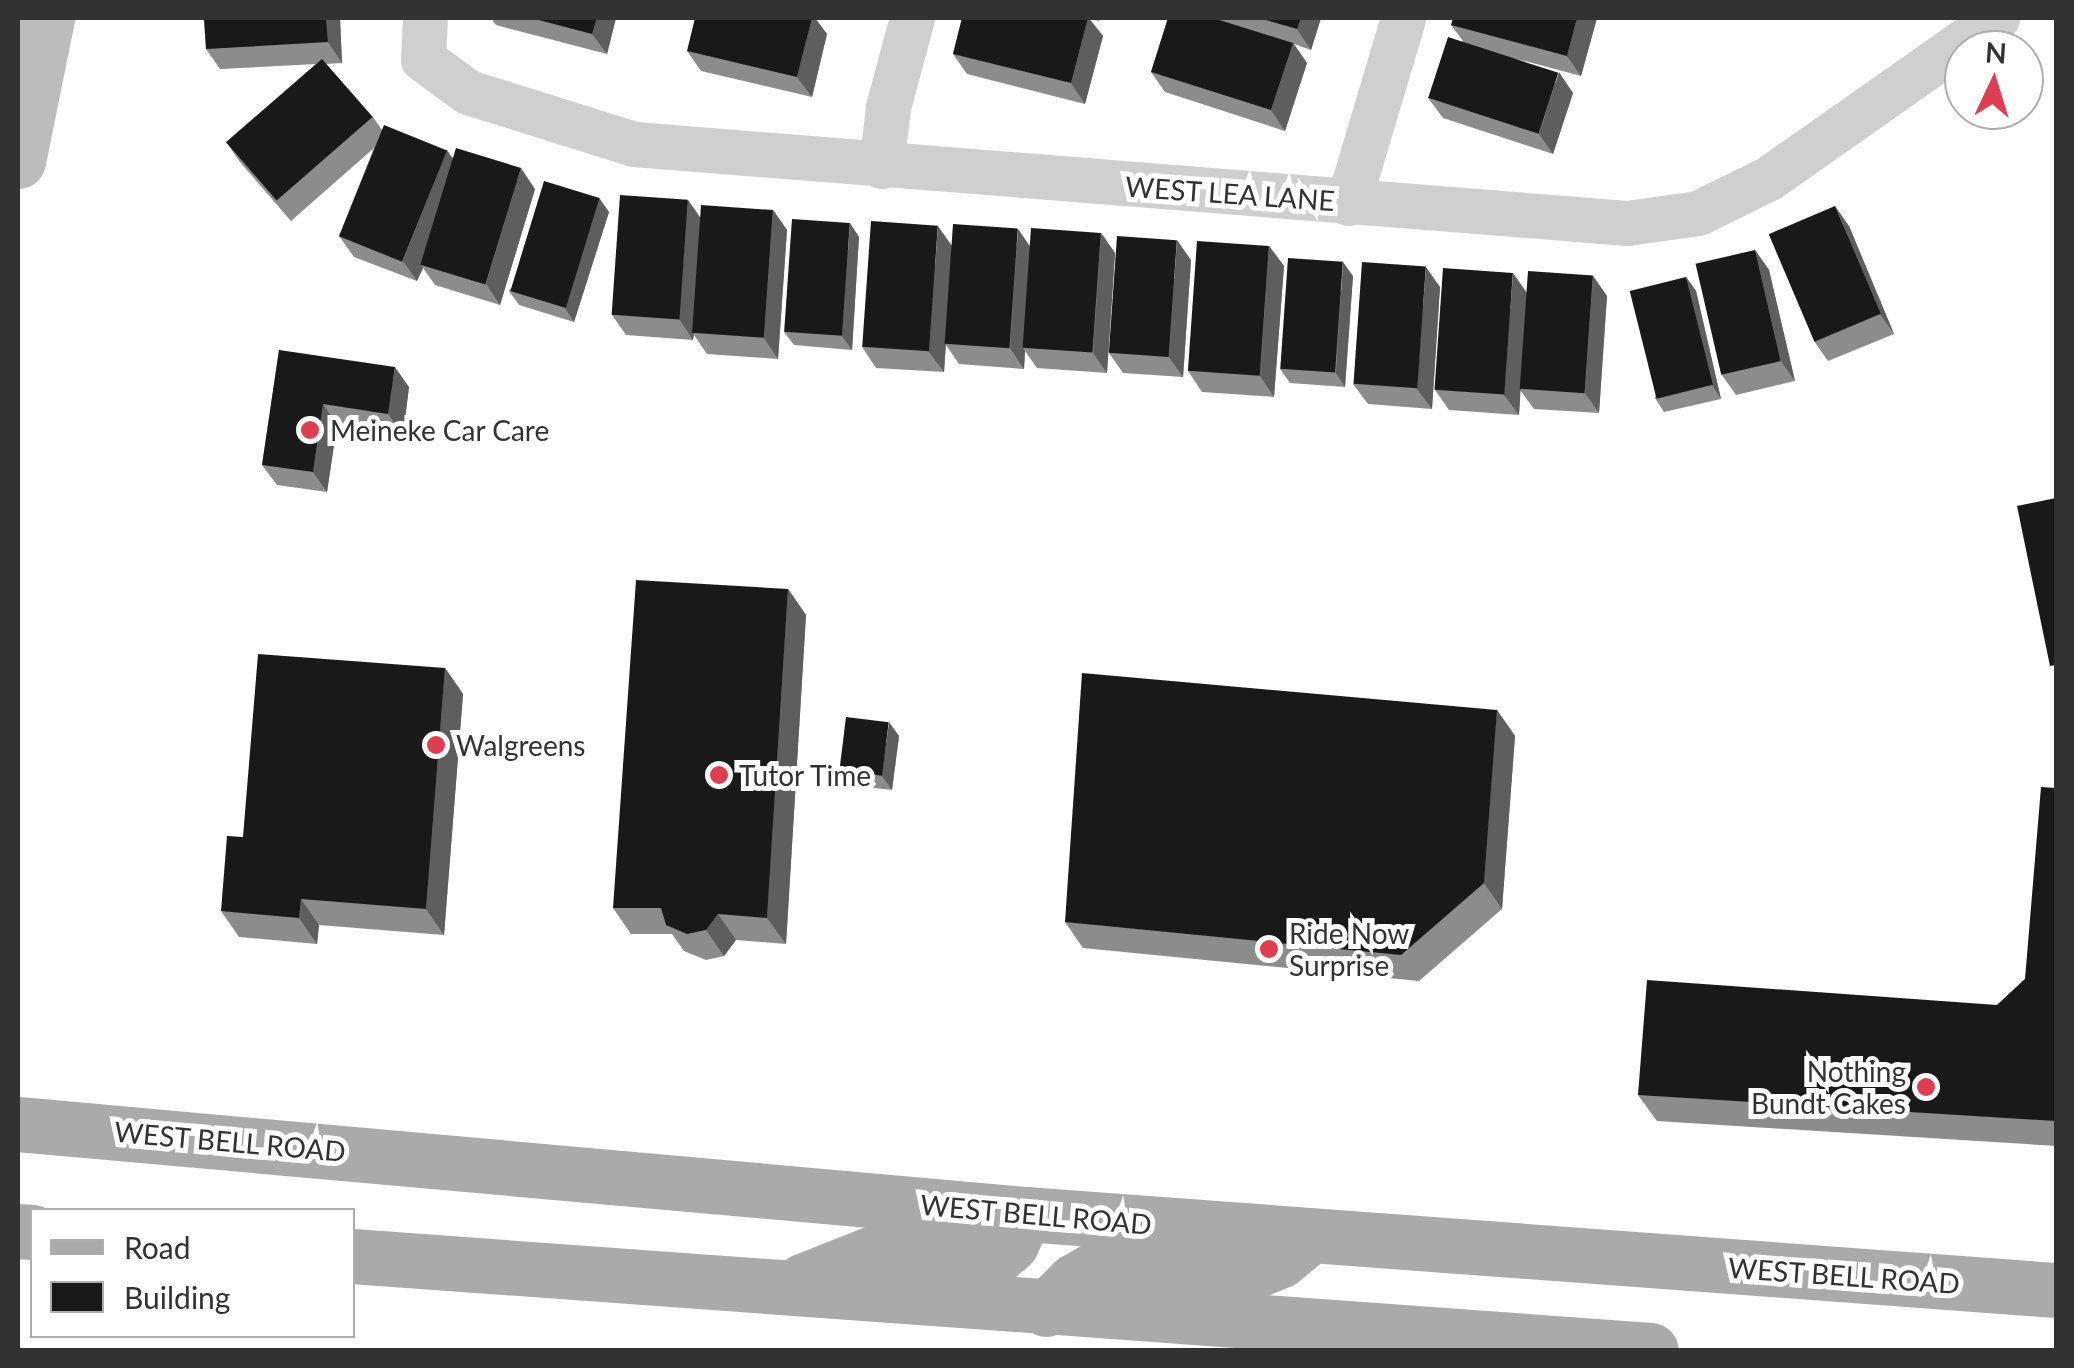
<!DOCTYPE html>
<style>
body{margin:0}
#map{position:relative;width:2074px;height:1368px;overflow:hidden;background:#fff;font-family:Lato,sans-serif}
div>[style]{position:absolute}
.street>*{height:45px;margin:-22.5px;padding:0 22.5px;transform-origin:22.5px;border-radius:22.5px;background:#cfcfcf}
.secondary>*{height:55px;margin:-27.5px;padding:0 27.5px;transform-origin:27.5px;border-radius:27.5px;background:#bcbcbc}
.primary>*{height:55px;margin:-27.5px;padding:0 27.5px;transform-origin:27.5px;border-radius:27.5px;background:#aaa}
.wall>*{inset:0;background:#8c8c8c}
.shaded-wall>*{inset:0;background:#5e5e5e}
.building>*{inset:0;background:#191919;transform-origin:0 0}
.dots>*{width:28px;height:28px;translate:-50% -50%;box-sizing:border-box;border:5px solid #fff;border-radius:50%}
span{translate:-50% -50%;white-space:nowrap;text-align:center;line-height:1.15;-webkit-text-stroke:10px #fff;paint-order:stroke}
.street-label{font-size:28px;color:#323232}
.poi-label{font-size:28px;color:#323232}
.left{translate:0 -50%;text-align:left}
.right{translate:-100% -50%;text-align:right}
.frame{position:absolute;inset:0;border:20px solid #323232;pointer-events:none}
.legend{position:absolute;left:30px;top:1208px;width:325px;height:130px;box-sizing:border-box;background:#fff;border:2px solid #adadad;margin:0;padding:12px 18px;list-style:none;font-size:30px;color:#323232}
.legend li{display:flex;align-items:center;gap:20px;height:50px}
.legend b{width:50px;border:2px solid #adadad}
.north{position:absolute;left:1944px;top:30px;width:100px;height:100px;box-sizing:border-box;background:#fff;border:2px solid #adadad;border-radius:50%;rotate:4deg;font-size:28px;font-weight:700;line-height:40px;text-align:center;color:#323232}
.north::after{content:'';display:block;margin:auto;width:35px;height:45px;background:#de3e51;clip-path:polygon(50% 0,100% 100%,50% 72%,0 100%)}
</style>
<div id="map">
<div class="street">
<div style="left:425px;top:18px;width:41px;rotate:92.8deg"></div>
<div style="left:423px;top:59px;width:56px;rotate:36.3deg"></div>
<div style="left:468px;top:92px;width:174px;rotate:17.4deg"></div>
<div style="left:634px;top:144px;width:996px;rotate:4.55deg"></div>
<div style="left:1627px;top:223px;width:72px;rotate:-8deg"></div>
<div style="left:1698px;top:213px;width:79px;rotate:-26.2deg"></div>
<div style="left:1769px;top:178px;width:279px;rotate:-35.1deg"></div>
<div style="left:881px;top:166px;width:59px;rotate:-83.2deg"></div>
<div style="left:888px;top:107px;width:92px;rotate:-74.9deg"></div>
<div style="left:1348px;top:203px;width:193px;rotate:-73.4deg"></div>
</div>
<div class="secondary">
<div style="left:18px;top:161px;width:146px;rotate:-78.5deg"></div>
</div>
<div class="primary">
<div style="left:18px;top:1124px;width:1011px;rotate:5.11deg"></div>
<div style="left:1025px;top:1214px;width:1034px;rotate:4.22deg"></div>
<div style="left:18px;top:1231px;width:14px;rotate:4deg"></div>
<div style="left:352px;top:1256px;width:1302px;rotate:4.14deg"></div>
<div style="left:802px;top:1281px;width:76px;rotate:-21.5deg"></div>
<div style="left:873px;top:1253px;width:122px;rotate:2.3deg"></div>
<div style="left:995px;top:1258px;width:21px;rotate:-41deg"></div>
<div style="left:1011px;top:1244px;width:33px;rotate:-65deg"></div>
<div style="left:1046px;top:1309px;width:40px;rotate:-45deg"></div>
<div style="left:1074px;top:1281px;width:22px;rotate:-30deg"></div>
<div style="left:1093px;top:1270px;width:24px;rotate:-15deg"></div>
<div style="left:1116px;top:1264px;width:143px;rotate:2deg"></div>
<div style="left:1259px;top:1269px;width:24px;rotate:-22deg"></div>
<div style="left:1281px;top:1260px;width:38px;rotate:-40deg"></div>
</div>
<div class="wall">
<div style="clip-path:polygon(204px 18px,340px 18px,342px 63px,326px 64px,373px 117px,382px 130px,535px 189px,500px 305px,435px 285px,423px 268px,417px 281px,354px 257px,339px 236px,374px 148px,291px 221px,240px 162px,226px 142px,316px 64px,220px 69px,206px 49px)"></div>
<div style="clip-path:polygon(491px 18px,616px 18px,607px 54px,496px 25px)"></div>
<div style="clip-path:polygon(812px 18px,815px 18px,827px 34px,812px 97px,701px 71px,687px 51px)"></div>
<div style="clip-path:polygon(962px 18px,1100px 18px,1099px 21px,1090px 19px,1103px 36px,1085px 104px,967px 74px,953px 54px)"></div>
<div style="clip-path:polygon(1168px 18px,1321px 18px,1311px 50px,1294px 44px,1307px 63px,1285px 131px,1165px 92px,1151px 72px)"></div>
<div style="clip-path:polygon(1597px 18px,1581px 76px,1517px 59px,1573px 93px,1553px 154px,1443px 118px,1428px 98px,1463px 41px,1451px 25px)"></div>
<div style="clip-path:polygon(599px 198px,609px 212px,574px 322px,519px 305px,509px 291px)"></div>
<div style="clip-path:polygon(688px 200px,700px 218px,773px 210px,787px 230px,778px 359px,707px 354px,694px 335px,693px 340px,626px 335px,612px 315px)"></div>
<div style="clip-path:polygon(1849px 226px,1894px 334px,1828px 361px,1814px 341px)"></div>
<div style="clip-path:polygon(1101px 233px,1115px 253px,1107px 373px,1037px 368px,1025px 351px,1024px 369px,959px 364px,946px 345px,944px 372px,876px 368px,862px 347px,952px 245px,1030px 246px)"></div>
<div style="clip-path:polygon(859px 237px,852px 350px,794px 345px,784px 332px)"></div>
<div style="clip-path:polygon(1269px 246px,1284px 266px,1274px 397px,1202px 392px,1188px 371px)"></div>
<div style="clip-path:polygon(1755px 250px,1769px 270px,1795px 381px,1736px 395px,1722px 375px)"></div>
<div style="clip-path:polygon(1191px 260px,1183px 377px,1123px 373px,1109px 353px)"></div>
<div style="clip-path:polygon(1353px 276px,1345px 387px,1290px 383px,1280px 369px)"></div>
<div style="clip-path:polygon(1593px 276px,1607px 296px,1599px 413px,1534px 409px,1520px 390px,1519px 415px,1449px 410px,1435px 390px,1526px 292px)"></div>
<div style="clip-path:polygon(1686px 277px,1696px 291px,1721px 399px,1664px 412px,1655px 398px)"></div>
<div style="clip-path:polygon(1440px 287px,1432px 409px,1368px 404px,1353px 384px)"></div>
<div style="clip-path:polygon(279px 350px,409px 387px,403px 435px,337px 425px,327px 492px,277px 485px,262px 465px)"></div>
<div style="clip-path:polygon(788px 589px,806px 615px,786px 944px,736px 940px,724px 956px,706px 960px,684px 951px,672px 934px,631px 934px,613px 908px)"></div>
<div style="clip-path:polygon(445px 668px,463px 694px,444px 935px,319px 925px,317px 944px,239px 937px,221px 911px,243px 837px)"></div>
<div style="clip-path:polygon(1497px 710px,1515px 736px,1502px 909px,1419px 981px,1083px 948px,1065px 922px)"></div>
<div style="clip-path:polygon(899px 736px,892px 790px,849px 785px,839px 771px)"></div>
<div style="clip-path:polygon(2056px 788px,2056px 1146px,1657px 1121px,1638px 1095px,1997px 1005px,2025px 979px)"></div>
</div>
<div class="shaded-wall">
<div style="clip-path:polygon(326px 18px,340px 18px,342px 63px,328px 42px)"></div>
<div style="clip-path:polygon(597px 18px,616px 18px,607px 54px,592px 34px)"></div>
<div style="clip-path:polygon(812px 18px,815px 18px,827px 34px,812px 97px,797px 77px)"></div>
<div style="clip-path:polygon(1088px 18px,1103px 36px,1085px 104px,1071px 83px)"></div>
<div style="clip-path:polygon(1301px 18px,1321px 18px,1311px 50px,1297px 29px)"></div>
<div style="clip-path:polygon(1577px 18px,1597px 18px,1581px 76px,1567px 56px)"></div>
<div style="clip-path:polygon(1293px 43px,1307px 63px,1285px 131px,1271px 110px)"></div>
<div style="clip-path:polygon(1559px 72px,1573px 93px,1553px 154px,1539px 134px)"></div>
<div style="clip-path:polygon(447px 150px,461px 171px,421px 265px,423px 268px,417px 281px,403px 261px)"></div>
<div style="clip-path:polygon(521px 168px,535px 189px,500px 305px,486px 284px)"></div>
<div style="clip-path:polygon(599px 198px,609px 212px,574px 322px,565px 308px)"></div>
<div style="clip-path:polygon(688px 200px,702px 220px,693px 340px,679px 319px)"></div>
<div style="clip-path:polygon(1835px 206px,1849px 226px,1894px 334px,1880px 314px)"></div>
<div style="clip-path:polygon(773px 210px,787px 230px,778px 359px,764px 338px)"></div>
<div style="clip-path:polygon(850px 223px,859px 237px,852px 350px,842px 336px)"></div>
<div style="clip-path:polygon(938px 226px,952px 246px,944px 372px,929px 352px)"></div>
<div style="clip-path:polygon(1018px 229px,1032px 249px,1023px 348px,1025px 351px,1024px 369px,1010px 348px)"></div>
<div style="clip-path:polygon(1101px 233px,1115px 253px,1107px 373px,1093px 353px)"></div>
<div style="clip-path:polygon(1177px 240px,1191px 260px,1183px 377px,1169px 357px)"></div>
<div style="clip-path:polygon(1269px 246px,1284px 266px,1274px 397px,1260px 376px)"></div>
<div style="clip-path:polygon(1755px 250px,1769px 270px,1795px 381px,1781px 361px)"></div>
<div style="clip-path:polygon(1343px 262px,1353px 276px,1345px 387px,1336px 373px)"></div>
<div style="clip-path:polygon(1426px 267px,1440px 287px,1432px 409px,1417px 389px)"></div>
<div style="clip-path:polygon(1513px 273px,1527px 293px,1519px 415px,1504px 395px)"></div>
<div style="clip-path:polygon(1593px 276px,1607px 296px,1599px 413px,1585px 393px)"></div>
<div style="clip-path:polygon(1686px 277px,1696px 291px,1721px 399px,1712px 385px)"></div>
<div style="clip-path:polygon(395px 367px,409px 387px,403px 435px,388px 414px)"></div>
<div style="clip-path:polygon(323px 404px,337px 425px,327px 492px,313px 472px)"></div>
<div style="clip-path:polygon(788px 589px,806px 615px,786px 944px,767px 918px)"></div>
<div style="clip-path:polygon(445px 668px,463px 694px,444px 935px,426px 909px)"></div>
<div style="clip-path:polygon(1497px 710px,1515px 736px,1502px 909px,1484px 883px)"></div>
<div style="clip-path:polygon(889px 722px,899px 736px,892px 790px,882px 776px)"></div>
<div style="clip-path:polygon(301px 899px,319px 925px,317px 944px,299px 918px)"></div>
<div style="clip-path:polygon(718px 914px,736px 940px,724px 956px,706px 930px)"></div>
</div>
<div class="building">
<div style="clip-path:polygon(204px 18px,326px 18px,328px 42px,206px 49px)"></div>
<div style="clip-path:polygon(531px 18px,597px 18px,592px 34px)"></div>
<div style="clip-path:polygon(695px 18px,812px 18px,797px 77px,687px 51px)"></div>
<div style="clip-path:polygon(962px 18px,1088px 18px,1071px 83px,953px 54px)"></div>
<div style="clip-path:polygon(1168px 18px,1213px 18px,1293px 43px,1271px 110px,1151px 72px)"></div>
<div style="clip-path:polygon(1259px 18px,1301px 18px,1297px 29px)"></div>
<div style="clip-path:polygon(1453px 18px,1577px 18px,1567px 56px,1451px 25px)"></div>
<div style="left:1448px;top:37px;width:116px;height:64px;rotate:18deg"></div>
<div style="left:322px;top:59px;width:77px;height:127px;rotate:49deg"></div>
<div style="left:384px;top:125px;width:68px;height:120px;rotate:22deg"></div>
<div style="left:456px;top:148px;width:68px;height:122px;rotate:17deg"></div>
<div style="left:544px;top:181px;width:58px;height:115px;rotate:17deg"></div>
<div style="left:620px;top:195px;width:68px;height:120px;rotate:4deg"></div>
<div style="left:701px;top:205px;width:72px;height:128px;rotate:4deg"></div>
<div style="left:1835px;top:206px;width:117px;height:72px;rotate:67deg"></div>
<div style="left:792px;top:219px;width:58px;height:113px;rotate:4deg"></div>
<div style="left:871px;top:221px;width:67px;height:126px;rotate:4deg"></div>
<div style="left:953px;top:224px;width:65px;height:120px;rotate:4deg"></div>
<div style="left:1031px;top:228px;width:70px;height:120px;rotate:4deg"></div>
<div style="left:1117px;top:236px;width:60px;height:117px;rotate:4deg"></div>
<div style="left:1197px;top:241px;width:72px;height:130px;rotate:4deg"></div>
<div style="left:1755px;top:250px;width:114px;height:61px;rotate:77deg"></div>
<div style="left:1288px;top:258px;width:55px;height:111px;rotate:4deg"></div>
<div style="left:1362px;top:262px;width:64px;height:122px;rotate:4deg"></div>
<div style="left:1443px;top:268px;width:70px;height:122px;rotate:4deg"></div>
<div style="left:1528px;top:271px;width:65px;height:118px;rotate:4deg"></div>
<div style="left:1686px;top:277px;width:111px;height:58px;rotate:76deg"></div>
<div style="clip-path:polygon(279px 350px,395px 367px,388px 414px,323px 404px,313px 472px,262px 465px)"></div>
<div style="clip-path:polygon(2056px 498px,2056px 665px,2050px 666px,2017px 506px)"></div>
<div style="clip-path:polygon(636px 580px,788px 589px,767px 918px,718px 914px,706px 930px,687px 934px,666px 925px,661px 908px,613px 908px)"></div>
<div style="clip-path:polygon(258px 654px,445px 668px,426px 909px,301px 899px,299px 918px,221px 911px,227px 836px,243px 837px)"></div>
<div style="clip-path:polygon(1082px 673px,1497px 710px,1484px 883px,1401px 955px,1065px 922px)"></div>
<div style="left:846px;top:717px;width:43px;height:54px;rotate:7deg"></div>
<div style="clip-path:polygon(2041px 787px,2056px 788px,2056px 1121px,1638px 1095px,1647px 980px,1997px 1005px,2025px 979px)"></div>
</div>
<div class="dots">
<div style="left:310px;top:430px;background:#de3e51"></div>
<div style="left:436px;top:745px;background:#de3e51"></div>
<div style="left:719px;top:775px;background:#de3e51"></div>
<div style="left:1269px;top:949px;background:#de3e51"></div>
<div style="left:1926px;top:1087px;background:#de3e51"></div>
</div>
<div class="street-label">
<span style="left:1230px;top:193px;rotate:4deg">WEST LEA LANE</span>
<span style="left:230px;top:1141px;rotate:5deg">WEST BELL ROAD</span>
<span style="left:1036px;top:1214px;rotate:5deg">WEST BELL ROAD</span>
<span style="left:1844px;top:1275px;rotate:4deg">WEST BELL ROAD</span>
</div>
<div class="poi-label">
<span class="left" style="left:330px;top:430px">Meineke Car Care</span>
<span class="left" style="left:456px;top:745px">Walgreens</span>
<span class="left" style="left:739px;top:775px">Tutor Time</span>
<span class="left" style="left:1289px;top:949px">Ride Now<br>Surprise</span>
<span class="right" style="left:1906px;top:1087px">Nothing<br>Bundt Cakes</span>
</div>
<div class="frame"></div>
<ul class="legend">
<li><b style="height:12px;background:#aaa"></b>Road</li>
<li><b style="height:28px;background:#191919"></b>Building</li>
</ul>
<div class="north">N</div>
</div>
